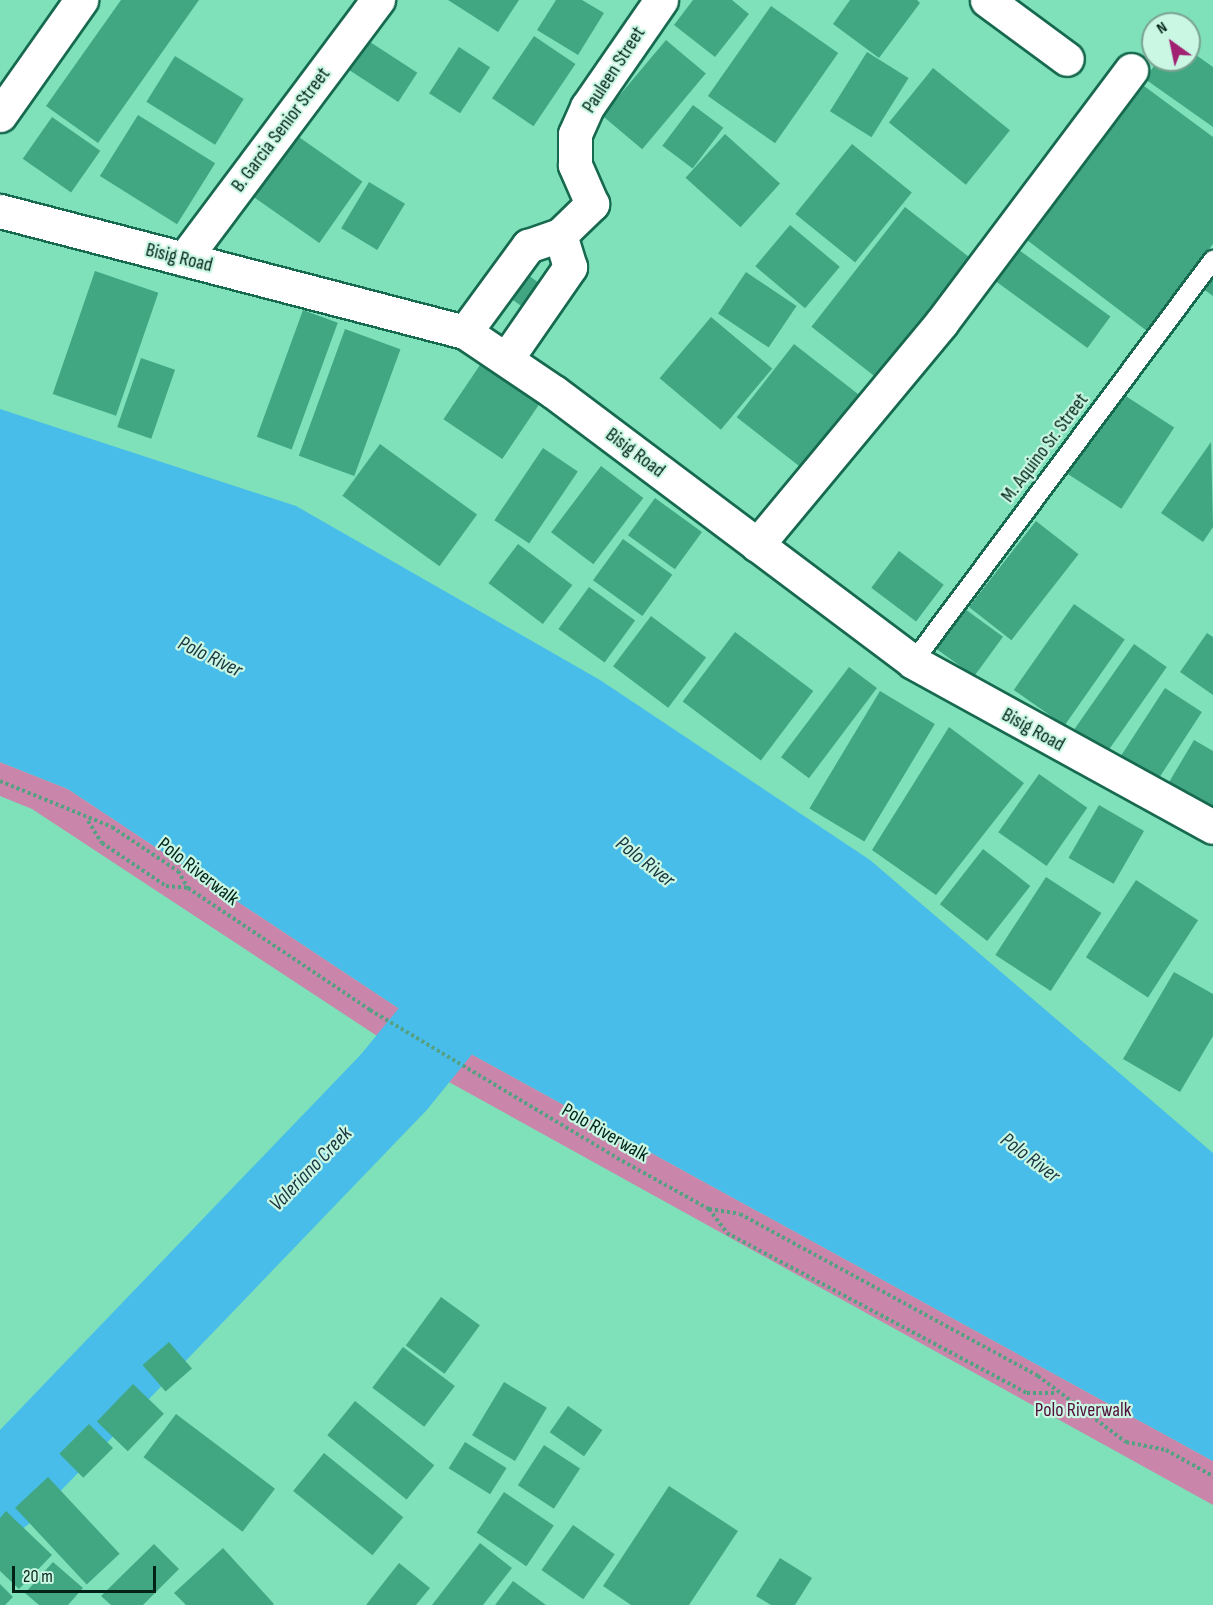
<!DOCTYPE html>
<style>
body{margin:0}
#map{position:relative;width:1213px;height:1605px;overflow:hidden;background:#7ee1ba;font-family:"Sofia Sans Condensed",sans-serif}
div>[style]{position:absolute}
.green>*{inset:0;background:#c986aa}
.water>*{inset:0;background:#49bde9}
.river>*{height:86px;margin:-43px;padding:0 43px;transform-origin:43px;border-radius:43px;background:#49bde9}
.building>*{inset:0;background:#41a783;transform-origin:0 0}
.path>*{height:4px;margin-top:-2px;transform-origin:0;background:repeating-linear-gradient(90deg,#54a083 0 3px,transparent 0 6px)}
.roads{filter:drop-shadow(2px 0 #17694f) drop-shadow(-2px 0 #17694f) drop-shadow(0 2px #17694f) drop-shadow(0 -2px #17694f)}
.lane>*{height:18px;margin:-9px;padding:0 9px;transform-origin:9px;border-radius:9px;background:#fff}
.street>*{height:33px;margin:-16.5px;padding:0 16.5px;transform-origin:16.5px;border-radius:16.5px;background:#fff}
span{translate:-50% -50%;white-space:nowrap;text-align:center;line-height:1.15;-webkit-text-stroke:4.5px #c9f7e3;paint-order:stroke}
.street-label{font-size:20px;color:#032319}
.park-label{font-size:20px;color:#520f39}
.water-label{font-size:21px;color:#1d3640;font-style:italic}
.north{position:absolute;left:1141px;top:12px;width:60px;height:60px;box-sizing:border-box;background:#c9f7e3;border:2px solid #7aa292;border-radius:50%;rotate:327deg;font-size:16px;font-weight:700;line-height:24px;text-align:center;color:#032319}
.north::after{content:'';display:block;margin:auto;width:21px;height:27px;background:#a12173;clip-path:polygon(50% 0,100% 100%,50% 72%,0 100%)}
.scale{position:absolute;left:12px;top:1566px;width:144px;height:27px;box-sizing:border-box;border:3px solid #032319;border-top:0;padding-left:8px;font-size:18px;line-height:21px;white-space:nowrap;color:#032319;-webkit-text-stroke:4px #c9f7e3;paint-order:stroke}
</style>
<div id="map">
<div class="green">
<div style="clip-path:polygon(0 762px,68px 789px,451px 1043px,1213px 1461px,1213px 1505px,438px 1076px,32px 809px,0 796px)"></div>
</div>
<div class="water">
<div style="clip-path:polygon(0 409px,296px 506px,600px 680px,870px 860px,1213px 1153px,1213px 1461px,451px 1043px,68px 789px,0 762px)"></div>
</div>
<div class="river">
<div style="left:0;top:1492px;width:569px;rotate:-46.14deg"></div>
<div style="left:394px;top:1082px;width:183px;rotate:-50.8deg"></div>
</div>
<div class="building">
<div style="clip-path:polygon(121px 0,199px 0,98px 143px,46px 106px)"></div>
<div style="clip-path:polygon(448px 0,519px 0,498px 32px)"></div>
<div style="clip-path:polygon(556px 0,582px 0,604px 13px,578px 55px,537px 30px)"></div>
<div style="clip-path:polygon(693px 0,732px 0,749px 14px,715px 57px,674px 25px)"></div>
<div style="clip-path:polygon(850px 0,917px 0,920px 3px,879px 58px,833px 24px)"></div>
<div style="left:771px;top:6px;width:82px;height:110px;rotate:35deg"></div>
<div style="left:534px;top:36px;width:50px;height:75px;rotate:34deg"></div>
<div style="left:367px;top:40px;width:60px;height:35px;rotate:33deg"></div>
<div style="left:666px;top:40px;width:52px;height:99px;rotate:40deg"></div>
<div style="left:459px;top:47px;width:37px;height:55px;rotate:33deg"></div>
<div style="clip-path:polygon(1189px 50px,1213px 67px,1213px 127px,1145px 79px,1158px 60px,1189px 60px)"></div>
<div style="left:867px;top:52px;width:49px;height:70px;rotate:32deg"></div>
<div style="left:175px;top:56px;width:81px;height:54px;rotate:32deg"></div>
<div style="left:933px;top:68px;width:99px;height:70px;rotate:39deg"></div>
<div style="clip-path:polygon(1140px 83px,1213px 137px,1213px 244px,1147px 331px,1023px 237px)"></div>
<div style="left:693px;top:105px;width:38px;height:51px;rotate:37deg"></div>
<div style="left:138px;top:115px;width:91px;height:72px;rotate:32deg"></div>
<div style="left:52px;top:117px;width:59px;height:51px;rotate:35deg"></div>
<div style="left:725px;top:134px;width:74px;height:59px;rotate:42deg"></div>
<div style="left:296px;top:135px;width:81px;height:75px;rotate:35deg"></div>
<div style="left:852px;top:144px;width:77px;height:90px;rotate:39deg"></div>
<div style="left:369px;top:182px;width:42px;height:54px;rotate:31deg"></div>
<div style="left:905px;top:207px;width:83px;height:152px;rotate:38deg"></div>
<div style="left:790px;top:225px;width:65px;height:54px;rotate:40deg"></div>
<div style="left:1019px;top:250px;width:113px;height:39px;rotate:36deg"></div>
<div style="left:95px;top:271px;width:67px;height:130px;rotate:19deg"></div>
<div style="left:746px;top:272px;width:61px;height:50px;rotate:34deg"></div>
<div style="left:528px;top:275px;width:17px;height:29px;rotate:36deg"></div>
<div style="clip-path:polygon(1213px 275px,1213px 296px,1202px 288px)"></div>
<div style="left:303px;top:310px;width:37px;height:135px;rotate:20deg"></div>
<div style="left:711px;top:317px;width:80px;height:80px;rotate:40deg"></div>
<div style="left:345px;top:329px;width:59px;height:135px;rotate:20deg"></div>
<div style="left:794px;top:344px;width:84px;height:93px;rotate:38deg"></div>
<div style="left:141px;top:358px;width:36px;height:73px;rotate:19deg"></div>
<div style="left:482px;top:362px;width:71px;height:69px;rotate:34deg"></div>
<div style="left:1118px;top:391px;width:67px;height:97px;rotate:33deg"></div>
<div style="clip-path:polygon(1211px 442px,1213px 527px,1203px 542px,1161px 513px)"></div>
<div style="left:380px;top:444px;width:120px;height:64px;rotate:36deg"></div>
<div style="left:543px;top:448px;width:42px;height:87px;rotate:34deg"></div>
<div style="left:601px;top:466px;width:53px;height:83px;rotate:37deg"></div>
<div style="left:655px;top:498px;width:58px;height:46px;rotate:36deg"></div>
<div style="left:1036px;top:521px;width:54px;height:109px;rotate:38deg"></div>
<div style="left:623px;top:539px;width:61px;height:51px;rotate:36deg"></div>
<div style="left:518px;top:544px;width:68px;height:49px;rotate:37deg"></div>
<div style="left:899px;top:551px;width:56px;height:46px;rotate:37deg"></div>
<div style="left:589px;top:587px;width:57px;height:52px;rotate:36deg"></div>
<div style="left:1074px;top:604px;width:62px;height:105px;rotate:35deg"></div>
<div style="left:965px;top:609px;width:47px;height:49px;rotate:36deg"></div>
<div style="left:651px;top:616px;width:69px;height:63px;rotate:37deg"></div>
<div style="left:735px;top:632px;width:98px;height:87px;rotate:37deg"></div>
<div style="clip-path:polygon(1207px 633px,1213px 637px,1213px 695px,1180px 672px)"></div>
<div style="left:1134px;top:644px;width:40px;height:104px;rotate:35deg"></div>
<div style="left:849px;top:667px;width:35px;height:113px;rotate:37deg"></div>
<div style="left:1165px;top:688px;width:44px;height:91px;rotate:33deg"></div>
<div style="left:880px;top:691px;width:64px;height:137px;rotate:31deg"></div>
<div style="clip-path:polygon(949px 727px,1024px 783px,936px 895px,872px 850px)"></div>
<div style="clip-path:polygon(1194px 740px,1213px 751px,1213px 815px,1165px 789px)"></div>
<div style="left:1039px;top:774px;width:59px;height:71px;rotate:35deg"></div>
<div style="left:1099px;top:805px;width:52px;height:61px;rotate:30deg"></div>
<div style="left:983px;top:849px;width:60px;height:70px;rotate:38deg"></div>
<div style="left:1046px;top:877px;width:66px;height:93px;rotate:33deg"></div>
<div style="left:1136px;top:880px;width:74px;height:92px;rotate:33deg"></div>
<div style="clip-path:polygon(1174px 972px,1213px 994px,1213px 1036px,1180px 1092px,1123px 1059px)"></div>
<div style="left:441px;top:1297px;width:48px;height:60px;rotate:36deg"></div>
<div style="left:169px;top:1342px;width:35px;height:35px;rotate:49deg"></div>
<div style="left:403px;top:1347px;width:65px;height:51px;rotate:37deg"></div>
<div style="left:504px;top:1382px;width:50px;height:62px;rotate:31deg"></div>
<div style="left:133px;top:1384px;width:43px;height:52px;rotate:44deg"></div>
<div style="left:355px;top:1401px;width:102px;height:44px;rotate:39deg"></div>
<div style="left:568px;top:1406px;width:42px;height:32px;rotate:35deg"></div>
<div style="left:176px;top:1414px;width:124px;height:54px;rotate:37deg"></div>
<div style="left:89px;top:1424px;width:34px;height:42px;rotate:45deg"></div>
<div style="left:465px;top:1442px;width:49px;height:31px;rotate:32deg"></div>
<div style="left:544px;top:1445px;width:43px;height:48px;rotate:33deg"></div>
<div style="left:324px;top:1453px;width:102px;height:49px;rotate:39deg"></div>
<div style="left:48px;top:1477px;width:105px;height:45px;rotate:47deg"></div>
<div style="clip-path:polygon(669px 1486px,738px 1531px,689px 1605px,631px 1605px,603px 1586px)"></div>
<div style="left:504px;top:1492px;width:60px;height:49px;rotate:34deg"></div>
<div style="clip-path:polygon(6px 1511px,52px 1555px,19px 1589px,0 1571px,0 1518px)"></div>
<div style="left:573px;top:1525px;width:51px;height:55px;rotate:35deg"></div>
<div style="clip-path:polygon(480px 1543px,512px 1568px,483px 1605px,432px 1605px)"></div>
<div style="clip-path:polygon(154px 1544px,179px 1569px,143px 1605px,111px 1605px,101px 1596px)"></div>
<div style="clip-path:polygon(223px 1548px,274px 1604px,273px 1605px,186px 1605px,174px 1593px)"></div>
<div style="clip-path:polygon(780px 1558px,812px 1578px,795px 1605px,771px 1605px,756px 1596px)"></div>
<div style="clip-path:polygon(53px 1562px,83px 1588px,68px 1605px,39px 1605px,25px 1593px)"></div>
<div style="clip-path:polygon(399px 1563px,430px 1588px,416px 1605px,366px 1605px)"></div>
<div style="clip-path:polygon(513px 1581px,546px 1605px,495px 1605px)"></div>
<div style="clip-path:polygon(0 1584px,13px 1597px,5px 1605px,0 1605px)"></div>
</div>
<div class="path">
<div style="left:0;top:781px;width:121px;rotate:22.3deg"></div>
<div style="left:112px;top:827px;width:79px;rotate:33.7deg"></div>
<div style="left:178px;top:871px;width:20px;rotate:60deg"></div>
<div style="left:188px;top:888px;width:219px;rotate:33.8deg"></div>
<div style="left:370px;top:1010px;width:288px;rotate:30.9deg"></div>
<div style="left:617px;top:1158px;width:105px;rotate:29deg"></div>
<div style="left:709px;top:1209px;width:31px;rotate:9deg"></div>
<div style="left:740px;top:1214px;width:339px;rotate:28.5deg"></div>
<div style="left:1038px;top:1376px;width:110px;rotate:36.9deg"></div>
<div style="left:1126px;top:1442px;width:41px;rotate:11.3deg"></div>
<div style="left:1166px;top:1450px;width:54px;rotate:29deg"></div>
<div style="left:88px;top:821px;width:26px;rotate:58deg"></div>
<div style="left:102px;top:843px;width:77px;rotate:33.9deg"></div>
<div style="left:166px;top:886px;width:21px;rotate:5deg"></div>
<div style="left:709px;top:1209px;width:30px;rotate:53deg"></div>
<div style="left:727px;top:1233px;width:340px;rotate:28.1deg"></div>
<div style="left:1027px;top:1393px;width:28px"></div>
</div>
<div class="roads">
<div class="lane">
<div style="left:913px;top:662px;width:502px;rotate:-53.27deg"></div>
</div>
<div class="street">
<div style="left:987px;top:0;width:99px;rotate:36.4deg"></div>
<div style="left:0;top:115px;width:141px;rotate:-54.8deg"></div>
<div style="left:0;top:211px;width:480px;rotate:14.6deg"></div>
<div style="left:465px;top:332px;width:107px;rotate:34deg"></div>
<div style="left:554px;top:392px;width:449px;rotate:36.9deg"></div>
<div style="left:913px;top:662px;width:342px;rotate:28.8deg"></div>
<div style="left:184px;top:259px;width:324px;rotate:-53.2deg"></div>
<div style="left:465px;top:332px;width:107px;rotate:-53.8deg"></div>
<div style="left:528px;top:246px;width:34px;rotate:-19deg"></div>
<div style="left:560px;top:235px;width:45px;rotate:-44.1deg"></div>
<div style="left:592px;top:204px;width:43px;rotate:-113.6deg"></div>
<div style="left:575px;top:165px;width:31px;rotate:-90deg"></div>
<div style="left:575px;top:134px;width:30px;rotate:-66deg"></div>
<div style="left:587px;top:107px;width:130px;rotate:-55.3deg"></div>
<div style="left:507px;top:358px;width:111px;rotate:-55.3deg"></div>
<div style="left:570px;top:267px;width:34px;rotate:-107deg"></div>
<div style="left:757px;top:545px;width:290px;rotate:-50.3deg"></div>
<div style="left:942px;top:322px;width:315px;rotate:-53.1deg"></div>
</div>
</div>
<div class="street-label">
<span style="left:614px;top:70px;rotate:-57deg">Pauleen Street</span>
<span style="left:281px;top:130px;rotate:-53deg">B. Garcia Senior Street</span>
<span style="left:179px;top:258px;rotate:14deg">Bisig Road</span>
<span style="left:1045px;top:448px;rotate:-53deg">M. Aquino Sr. Street</span>
<span style="left:635px;top:453px;rotate:37deg">Bisig Road</span>
<span style="left:1033px;top:730px;rotate:29deg">Bisig Road</span>
<span style="left:198px;top:872px;rotate:38deg">Polo Riverwalk</span>
<span style="left:605px;top:1133px;rotate:30deg">Polo Riverwalk</span>
</div>
<div class="park-label">
<span style="left:1083px;top:1410px">Polo Riverwalk</span>
</div>
<div class="water-label">
<span style="left:210px;top:657px;rotate:26deg">Polo River</span>
<span style="left:645px;top:862px;rotate:38deg">Polo River</span>
<span style="left:1030px;top:1158px;rotate:37deg">Polo River</span>
<span style="left:311px;top:1169px;rotate:-46deg">Valeriano Creek</span>
</div>
<div class="north">N</div>
<div class="scale">20 m</div>
</div>
